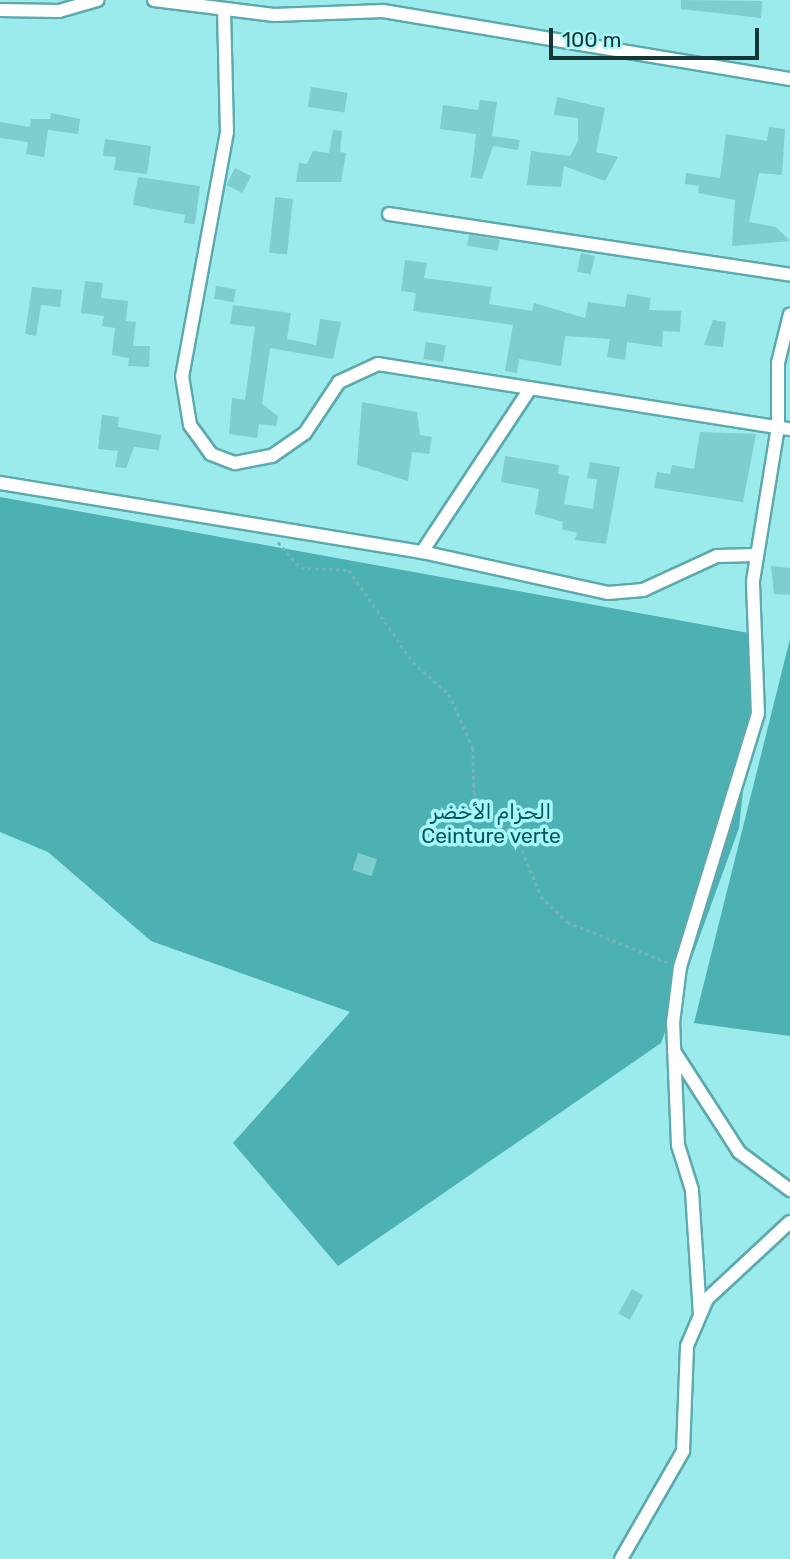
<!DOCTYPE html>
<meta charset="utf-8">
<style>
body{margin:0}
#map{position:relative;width:790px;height:1559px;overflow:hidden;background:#9beaec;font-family:Rubik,Cairo,sans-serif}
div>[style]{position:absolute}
.forest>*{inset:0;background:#4db0b2}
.building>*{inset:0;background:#7ecdcf;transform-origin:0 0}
.path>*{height:2.5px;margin-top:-1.25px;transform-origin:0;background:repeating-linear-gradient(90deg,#72b4b5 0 3.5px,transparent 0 7px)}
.roads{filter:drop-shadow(2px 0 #5caaac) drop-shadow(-2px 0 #5caaac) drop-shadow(0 2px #5caaac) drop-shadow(0 -2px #5caaac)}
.street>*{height:12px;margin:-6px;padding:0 6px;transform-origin:6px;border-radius:6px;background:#fff}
span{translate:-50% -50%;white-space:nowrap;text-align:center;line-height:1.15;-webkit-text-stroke:7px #a8f8f9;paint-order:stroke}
.park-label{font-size:21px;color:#005a5c}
.scale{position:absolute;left:549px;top:28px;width:210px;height:32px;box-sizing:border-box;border:4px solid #143636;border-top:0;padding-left:9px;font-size:21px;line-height:24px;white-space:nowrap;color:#143636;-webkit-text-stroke:5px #a8f8f9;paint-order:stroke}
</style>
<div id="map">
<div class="forest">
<div style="clip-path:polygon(0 497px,760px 635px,739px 828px,661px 1043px,338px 1266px,233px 1143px,350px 1012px,151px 941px,48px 852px,0 832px)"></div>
<div style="clip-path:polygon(790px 639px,790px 1036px,694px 1023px)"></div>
</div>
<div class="building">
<div style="clip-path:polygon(681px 0,762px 1px,761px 18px,681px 9px)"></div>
<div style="left:311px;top:87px;width:37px;height:20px;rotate:9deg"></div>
<div style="clip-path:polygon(557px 97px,605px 108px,596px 152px,618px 157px,605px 181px,564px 166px,561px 187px,527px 185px,531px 151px,570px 156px,578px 141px,578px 118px,554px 115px)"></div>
<div style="clip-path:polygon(480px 100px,497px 102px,492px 136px,520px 140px,518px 150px,493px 146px,482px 179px,471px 177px,476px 134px,440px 129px,443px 105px,478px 110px)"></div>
<div style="clip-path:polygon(51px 113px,80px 119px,78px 134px,48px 130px,44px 157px,26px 154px,28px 142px,0 138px,0 122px,30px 127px,31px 119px,50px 119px)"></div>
<div style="clip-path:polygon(769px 127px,785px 129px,782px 175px,759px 173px,749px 222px,776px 227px,790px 241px,732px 246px,735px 200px,698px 193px,699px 186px,685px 184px,686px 173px,720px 178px,726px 134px,767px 141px)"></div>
<div style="clip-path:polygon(333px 130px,342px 131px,340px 152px,346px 153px,341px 182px,296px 182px,299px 163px,307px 164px,313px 151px,329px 153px)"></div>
<div style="clip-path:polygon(105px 139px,151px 146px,147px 174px,114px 170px,116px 157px,103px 156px)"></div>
<div style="left:235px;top:168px;width:18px;height:19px;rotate:27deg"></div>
<div style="clip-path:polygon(138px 177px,200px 186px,195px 224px,184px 223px,185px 215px,133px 205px)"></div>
<div style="left:275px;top:197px;width:18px;height:56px;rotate:6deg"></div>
<div style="left:469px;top:235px;width:31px;height:11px;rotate:9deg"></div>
<div style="left:581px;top:253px;width:14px;height:19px;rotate:12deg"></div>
<div style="clip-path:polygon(405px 260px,427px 263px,424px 278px,492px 287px,489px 304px,532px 311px,534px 303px,585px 318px,588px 302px,625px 307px,627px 294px,651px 298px,649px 310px,681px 311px,680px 332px,663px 331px,662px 347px,627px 342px,625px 360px,607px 357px,610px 339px,565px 336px,561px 366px,519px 359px,517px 373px,505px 371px,513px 325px,413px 311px,416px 293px,401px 291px)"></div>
<div style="clip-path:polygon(85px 281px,103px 283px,101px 298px,128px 301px,126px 321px,136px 322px,133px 346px,150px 346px,149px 367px,128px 366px,129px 358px,112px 355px,115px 328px,102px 326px,104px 316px,81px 313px)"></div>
<div style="left:216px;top:286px;width:20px;height:13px;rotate:9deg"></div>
<div style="clip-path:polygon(32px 287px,62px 290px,60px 307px,41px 305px,36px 336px,25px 334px)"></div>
<div style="clip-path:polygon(233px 305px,291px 313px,287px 339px,316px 345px,320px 319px,341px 322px,333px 359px,270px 348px,262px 404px,278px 416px,276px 426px,259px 424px,257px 438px,229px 434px,232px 398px,245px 400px,255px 327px,230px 324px)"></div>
<div style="clip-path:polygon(713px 320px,726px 322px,723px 347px,704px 345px)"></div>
<div style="left:426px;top:342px;width:20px;height:17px;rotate:9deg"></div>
<div style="clip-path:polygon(362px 402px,417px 412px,420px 435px,432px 437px,429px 454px,412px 452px,408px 481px,357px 465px)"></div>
<div style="clip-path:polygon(102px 415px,119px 417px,118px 427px,161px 435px,159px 450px,134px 447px,126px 468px,115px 467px,118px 451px,98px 449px)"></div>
<div style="clip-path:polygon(700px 432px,756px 434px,743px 502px,654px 488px,657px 472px,670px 474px,672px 465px,694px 469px)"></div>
<div style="clip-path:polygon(505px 456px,559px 465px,558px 474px,569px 476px,564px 504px,593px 509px,597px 479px,587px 478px,590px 462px,620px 467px,606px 544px,575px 540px,577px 533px,562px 529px,563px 522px,535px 514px,539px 489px,501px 482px)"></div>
<div style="clip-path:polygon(771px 566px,790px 568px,790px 595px,774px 594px)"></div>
<div style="left:358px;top:853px;width:20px;height:18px;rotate:18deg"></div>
<div style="left:632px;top:1289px;width:13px;height:28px;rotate:29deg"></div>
</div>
<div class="path">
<div style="left:278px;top:542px;width:35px;rotate:49deg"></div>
<div style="left:301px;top:568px;width:48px;rotate:2.4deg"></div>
<div style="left:349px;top:570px;width:112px;rotate:55.2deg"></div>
<div style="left:413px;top:662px;width:48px;rotate:41.6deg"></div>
<div style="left:449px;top:694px;width:59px;rotate:66deg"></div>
<div style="left:473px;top:748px;width:44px;rotate:88.7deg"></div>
<div style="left:474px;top:792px;width:43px;rotate:52.6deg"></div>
<div style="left:500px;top:826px;width:15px;rotate:20deg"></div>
<div style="left:514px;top:831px;width:70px;rotate:67.4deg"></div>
<div style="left:541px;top:896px;width:37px;rotate:45deg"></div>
<div style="left:567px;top:922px;width:108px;rotate:21.8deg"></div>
</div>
<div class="roads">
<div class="street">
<div style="left:154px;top:0;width:121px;rotate:7.1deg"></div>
<div style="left:274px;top:15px;width:109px;rotate:-2.1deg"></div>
<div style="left:383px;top:11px;width:413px;rotate:9.5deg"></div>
<div style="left:0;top:10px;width:59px;rotate:1deg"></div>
<div style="left:59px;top:11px;width:40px;rotate:-16deg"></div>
<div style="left:224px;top:10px;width:122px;rotate:88.6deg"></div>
<div style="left:227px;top:132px;width:248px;rotate:100.4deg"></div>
<div style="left:182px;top:376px;width:50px;rotate:80.7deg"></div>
<div style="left:190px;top:425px;width:36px;rotate:54deg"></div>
<div style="left:211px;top:454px;width:26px;rotate:21deg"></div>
<div style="left:235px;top:463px;width:38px;rotate:-11deg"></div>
<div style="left:272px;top:456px;width:40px;rotate:-34.9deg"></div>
<div style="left:305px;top:433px;width:61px;rotate:-56.3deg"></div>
<div style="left:339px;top:382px;width:43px;rotate:-24.8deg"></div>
<div style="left:378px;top:364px;width:417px;rotate:9deg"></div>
<div style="left:389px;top:214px;width:406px;rotate:8.6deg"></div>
<div style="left:0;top:483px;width:428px;rotate:9.3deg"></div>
<div style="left:422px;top:552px;width:190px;rotate:12.4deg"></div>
<div style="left:608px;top:593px;width:35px;rotate:-5deg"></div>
<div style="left:643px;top:590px;width:81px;rotate:-24.7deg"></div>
<div style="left:717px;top:556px;width:40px;rotate:-1.4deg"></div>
<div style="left:422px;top:552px;width:196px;rotate:-56.5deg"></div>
<div style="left:674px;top:1051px;width:120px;rotate:57.2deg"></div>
<div style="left:739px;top:1152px;width:64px;rotate:36.7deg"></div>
<div style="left:700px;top:1315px;width:125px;rotate:-93.7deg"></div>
<div style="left:692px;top:1190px;width:47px;rotate:-107.3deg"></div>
<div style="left:678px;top:1145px;width:122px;rotate:-92.3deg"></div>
<div style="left:673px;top:1023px;width:56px;rotate:-82.9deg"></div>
<div style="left:680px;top:967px;width:265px;rotate:-72.9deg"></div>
<div style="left:758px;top:714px;width:133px;rotate:-92.2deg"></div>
<div style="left:753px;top:581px;width:156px;rotate:-80.8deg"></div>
<div style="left:778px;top:427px;width:64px;rotate:-90deg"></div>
<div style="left:778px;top:363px;width:50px;rotate:-76.2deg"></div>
<div style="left:621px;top:1559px;width:125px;rotate:-60.1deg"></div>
<div style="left:683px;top:1451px;width:105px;rotate:-87.8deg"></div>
<div style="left:687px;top:1346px;width:51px;rotate:-66.9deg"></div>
<div style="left:707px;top:1299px;width:113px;rotate:-42.9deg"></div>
</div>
</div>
<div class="park-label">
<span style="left:491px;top:824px">الحزام الأخضر<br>Ceinture verte</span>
</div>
<div class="scale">100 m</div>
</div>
